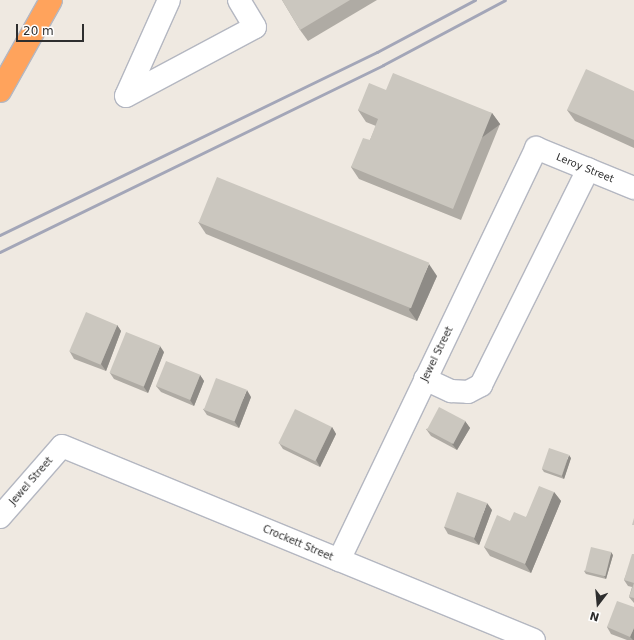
<!DOCTYPE html>
<style>
body{margin:0}
#map{position:relative;width:634px;height:640px;overflow:hidden;background:#efe9e1;font-family:"DejaVu Sans",sans-serif}
div>[style]{position:absolute}
.roads{filter:drop-shadow(1px 0 #b4b7c1) drop-shadow(-1px 0 #b4b7c1) drop-shadow(0 1px #b4b7c1) drop-shadow(0 -1px #b4b7c1)}
.minor>*{height:22px;margin:-11px;padding:0 11px;transform-origin:11px;border-radius:11px;background:#fff}
.highway>*{height:22px;margin:-11px;padding:0 11px;transform-origin:11px;border-radius:11px;background:#ffa35c}
.rail>*{height:3px;margin:-1.5px;padding:0 1.5px;transform-origin:1.5px;border-radius:1.5px;background:#a3a6b8}
.wall>*{inset:0;background:#afaba4}
.shaded-wall>*{inset:0;background:#8e8b86;transform-origin:0 0}
.building>*{inset:0;background:#cbc7bf;transform-origin:0 0}
span{translate:-50% -50%;white-space:nowrap;text-align:center;line-height:1.15;-webkit-text-stroke:3.5px #fff;paint-order:stroke}
.street-label{font-size:10px;color:#2e2e2e}
.north{position:absolute;left:578px;top:584px;width:40px;height:40px;-webkit-text-stroke:3px #fff;paint-order:stroke;rotate:196deg;font-size:11px;font-weight:700;line-height:16px;text-align:center;color:#2e2e2e}
.north::after{content:'';display:block;margin:auto;width:14px;height:18px;background:#2e2e2e;clip-path:polygon(50% 0,100% 100%,50% 72%,0 100%)}
.scale{position:absolute;left:16px;top:24px;width:68px;height:18px;box-sizing:border-box;border:2px solid #2e2e2e;border-top:0;padding-left:5px;font-size:12px;line-height:14px;white-space:nowrap;color:#2e2e2e;-webkit-text-stroke:3px #fff;paint-order:stroke}
</style>
<div id="map">
<div class="roads">
<div class="minor">
<div style="left:169px;top:0;width:105px;rotate:114.1deg"></div>
<div style="left:126px;top:96px;width:146px;rotate:-28.1deg"></div>
<div style="left:255px;top:27px;width:31px;rotate:-121deg"></div>
<div style="left:425px;top:379px;width:29px;rotate:25deg"></div>
<div style="left:451px;top:391px;width:17px;rotate:3deg"></div>
<div style="left:468px;top:392px;width:15px;rotate:-28deg"></div>
<div style="left:481px;top:385px;width:241px;rotate:-63.6deg"></div>
<div style="left:0;top:517px;width:94px;rotate:-48.9deg"></div>
<div style="left:62px;top:446px;width:510px;rotate:22.34deg"></div>
<div style="left:339px;top:560px;width:457px;rotate:-64.4deg"></div>
<div style="left:536px;top:148px;width:106px;rotate:22.2deg"></div>
</div>
<div class="highway">
<div style="left:0;top:91px;width:104px;rotate:-60.7deg"></div>
</div>
</div>
<div class="rail">
<div style="left:0;top:235px;width:419px;rotate:-25.9deg"></div>
<div style="left:377px;top:52px;width:111px;rotate:-28deg"></div>
<div style="left:0;top:252px;width:426px;rotate:-26deg"></div>
<div style="left:383px;top:65px;width:138px;rotate:-28deg"></div>
</div>
<div class="wall">
<div style="clip-path:polygon(282px 0,377px 0,308px 41px,300px 30px)"></div>
<div style="clip-path:polygon(386px 90px,492px 113px,500px 124px,461px 220px,359px 179px,351px 167px,370px 140px,376px 126px,366px 122px,358px 110px)"></div>
<div style="clip-path:polygon(634px 91px,634px 148px,575px 121px,567px 110px)"></div>
<div style="clip-path:polygon(198px 222px,437px 276px,417px 321px,206px 234px)"></div>
<div style="clip-path:polygon(117px 325px,121px 331px,106px 371px,74px 359px,70px 352px)"></div>
<div style="clip-path:polygon(164px 352px,148px 393px,114px 379px,110px 373px)"></div>
<div style="clip-path:polygon(200px 375px,204px 381px,194px 406px,161px 392px,156px 386px)"></div>
<div style="clip-path:polygon(251px 397px,239px 428px,207px 415px,203px 409px)"></div>
<div style="clip-path:polygon(465px 421px,470px 428px,457px 450px,431px 436px,426px 429px)"></div>
<div style="clip-path:polygon(332px 427px,336px 434px,320px 467px,283px 449px,279px 443px)"></div>
<div style="clip-path:polygon(571px 458px,564px 479px,544px 472px,542px 469px)"></div>
<div style="clip-path:polygon(554px 492px,561px 501px,531px 573px,490px 556px,484px 547px,510px 521px,526px 517px)"></div>
<div style="clip-path:polygon(492px 510px,479px 545px,448px 534px,444px 527px)"></div>
<div style="clip-path:polygon(634px 554px,634px 603px,629px 597px,632px 587px,628px 586px,624px 580px)"></div>
<div style="clip-path:polygon(613px 555px,606px 579px,586px 574px,584px 571px)"></div>
<div style="clip-path:polygon(634px 607px,634px 640px,627px 640px,611px 634px,607px 627px)"></div>
</div>
<div class="shaded-wall">
<div style="left:492px;top:113px;width:14px;height:104px;rotate:54deg"></div>
<div style="clip-path:polygon(429px 264px,437px 276px,417px 321px,409px 310px)"></div>
<div style="clip-path:polygon(117px 325px,121px 331px,106px 371px,101px 364px)"></div>
<div style="clip-path:polygon(160px 346px,164px 352px,148px 393px,143px 386px)"></div>
<div style="clip-path:polygon(200px 375px,204px 381px,194px 406px,190px 400px)"></div>
<div style="clip-path:polygon(247px 390px,251px 397px,239px 428px,234px 421px)"></div>
<div style="clip-path:polygon(465px 421px,470px 428px,457px 450px,452px 444px)"></div>
<div style="clip-path:polygon(332px 427px,336px 434px,320px 467px,316px 460px)"></div>
<div style="clip-path:polygon(569px 455px,571px 458px,564px 479px,562px 476px)"></div>
<div style="clip-path:polygon(554px 492px,561px 501px,531px 573px,525px 564px)"></div>
<div style="clip-path:polygon(487px 503px,492px 510px,479px 545px,474px 539px)"></div>
<div style="clip-path:polygon(611px 552px,613px 555px,606px 579px,604px 576px)"></div>
<div style="clip-path:polygon(634px 628px,634px 640px,633px 640px,630px 637px)"></div>
</div>
<div class="building">
<div style="clip-path:polygon(282px 0,350px 0,300px 30px)"></div>
<div style="clip-path:polygon(586px 69px,634px 91px,634px 140px,567px 110px)"></div>
<div style="clip-path:polygon(393px 73px,492px 113px,453px 209px,351px 167px,363px 138px,370px 140px,378px 119px,358px 110px,369px 83px,386px 90px)"></div>
<div style="left:217px;top:177px;width:229px;height:49px;rotate:22deg"></div>
<div style="left:86px;top:312px;width:34px;height:43px;rotate:23deg"></div>
<div style="left:126px;top:332px;width:37px;height:44px;rotate:22deg"></div>
<div style="left:166px;top:361px;width:37px;height:27px;rotate:22deg"></div>
<div style="left:216px;top:378px;width:33px;height:34px;rotate:21deg"></div>
<div style="left:439px;top:407px;width:30px;height:26px;rotate:28deg"></div>
<div style="left:295px;top:409px;width:41px;height:38px;rotate:26deg"></div>
<div style="left:549px;top:448px;width:21px;height:22px;rotate:19deg"></div>
<div style="clip-path:polygon(539px 486px,554px 492px,525px 564px,484px 547px,497px 515px,510px 521px,514px 512px,526px 517px)"></div>
<div style="left:457px;top:492px;width:32px;height:37px;rotate:20deg"></div>
<div style="clip-path:polygon(634px 518px,634px 525px,632px 525px)"></div>
<div style="left:591px;top:547px;width:21px;height:25px;rotate:14deg"></div>
<div style="clip-path:polygon(632px 554px,634px 554px,634px 583px,624px 580px)"></div>
<div style="clip-path:polygon(634px 583px,634px 598px,629px 597px)"></div>
<div style="clip-path:polygon(617px 601px,634px 607px,634px 628px,630px 637px,607px 627px)"></div>
</div>
<div class="street-label">
<span style="left:585px;top:168px;rotate:22deg">Leroy Street</span>
<span style="left:437px;top:354px;rotate:-64deg">Jewel Street</span>
<span style="left:31px;top:481px;rotate:-49deg">Jewel Street</span>
<span style="left:298px;top:543px;rotate:23deg">Crockett Street</span>
</div>
<div class="north">N</div>
<div class="scale">20 m</div>
</div>
